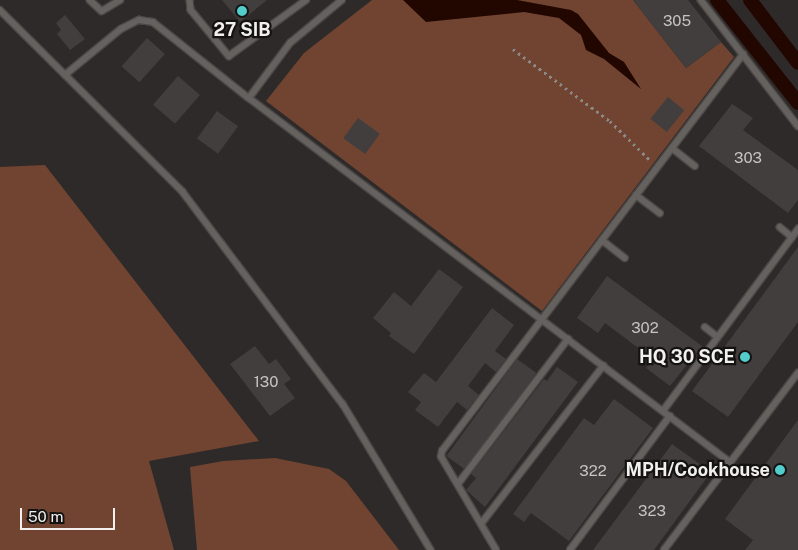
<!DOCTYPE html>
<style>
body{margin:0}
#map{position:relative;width:798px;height:550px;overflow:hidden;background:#2e2a29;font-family:"Public Sans",sans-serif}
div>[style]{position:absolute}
.green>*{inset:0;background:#704431}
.water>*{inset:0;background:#220700}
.canal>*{height:14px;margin:-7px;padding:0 7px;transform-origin:7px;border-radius:7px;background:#220700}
.building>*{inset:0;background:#423e3d;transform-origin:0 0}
.path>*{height:2.5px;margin-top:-1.25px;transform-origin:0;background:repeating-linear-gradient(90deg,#8c8988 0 2.5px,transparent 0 6.5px)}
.roads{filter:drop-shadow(1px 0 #4b4846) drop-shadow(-1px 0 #4b4846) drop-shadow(0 1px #4b4846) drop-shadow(0 -1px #4b4846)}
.service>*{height:5.5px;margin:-2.75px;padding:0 2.75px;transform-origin:2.75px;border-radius:2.75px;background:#65615f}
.dots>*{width:14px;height:14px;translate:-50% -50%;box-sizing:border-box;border:2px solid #151312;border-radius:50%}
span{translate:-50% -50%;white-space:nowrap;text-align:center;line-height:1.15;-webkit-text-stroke:4.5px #151312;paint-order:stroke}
.number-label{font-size:15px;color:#c6c4c2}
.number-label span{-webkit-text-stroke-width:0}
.poi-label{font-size:18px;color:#f2f0ef;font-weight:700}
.right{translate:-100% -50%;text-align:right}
.scale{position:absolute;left:20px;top:508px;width:95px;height:22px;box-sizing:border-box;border:2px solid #f2f0ef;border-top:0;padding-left:6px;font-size:15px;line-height:18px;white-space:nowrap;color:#f2f0ef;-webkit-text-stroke:4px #151312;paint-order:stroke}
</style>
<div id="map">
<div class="green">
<div style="clip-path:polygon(372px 0,633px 0,686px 68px,721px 42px,734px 57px,542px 311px,266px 101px,304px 53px)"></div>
<div style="clip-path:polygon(45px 165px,259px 441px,149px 461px,174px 550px,0 550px,0 167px)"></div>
<div style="clip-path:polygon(275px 458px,329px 469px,346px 481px,399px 550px,197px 550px,190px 467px,223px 461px)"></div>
</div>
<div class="water">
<div style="clip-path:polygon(403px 0,517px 0,571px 10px,578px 14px,609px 53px,624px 62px,641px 89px,604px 59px,586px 50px,581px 35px,559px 18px,524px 12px,426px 22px)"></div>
</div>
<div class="canal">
<div style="left:717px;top:0;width:131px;rotate:51.8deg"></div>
<div style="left:750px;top:0;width:79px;rotate:52.7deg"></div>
</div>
<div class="building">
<div style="clip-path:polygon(222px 0,267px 0,240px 22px)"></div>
<div style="clip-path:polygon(633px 0,688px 0,721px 42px,686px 68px)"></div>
<div style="clip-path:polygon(65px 15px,85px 39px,70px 50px,57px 34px,61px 30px,56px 23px)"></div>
<div style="left:147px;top:38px;width:24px;height:38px;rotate:42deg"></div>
<div style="left:178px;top:76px;width:29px;height:38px;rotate:41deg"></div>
<div style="left:668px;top:97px;width:21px;height:28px;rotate:39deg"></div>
<div style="clip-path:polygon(732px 104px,753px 118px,743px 130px,798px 170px,798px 200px,788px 213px,699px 146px)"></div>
<div style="left:217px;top:111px;width:26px;height:34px;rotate:36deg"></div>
<div style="left:358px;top:118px;width:27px;height:25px;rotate:36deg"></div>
<div style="clip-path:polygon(798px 247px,798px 322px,728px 417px,692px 391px)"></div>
<div style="clip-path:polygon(439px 269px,463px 287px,414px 354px,389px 336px,391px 333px,373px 318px,394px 292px,411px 306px)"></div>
<div style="clip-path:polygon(607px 276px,702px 346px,670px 386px,646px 368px,653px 359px,605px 323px,598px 333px,577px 318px)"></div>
<div style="clip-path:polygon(492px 308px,514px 325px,495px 351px,506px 359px,496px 372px,485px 363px,468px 386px,479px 395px,467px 410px,457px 402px,438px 427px,415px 410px,421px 402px,408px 392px,424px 373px,436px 382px)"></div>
<div style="clip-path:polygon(255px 346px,269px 364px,276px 359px,291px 379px,284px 384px,295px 398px,270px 416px,230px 364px)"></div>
<div style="left:517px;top:359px;width:24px;height:120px;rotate:36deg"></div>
<div style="clip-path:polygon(557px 367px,578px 382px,485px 507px,466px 490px,476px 478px,471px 474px,544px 379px,547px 381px)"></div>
<div style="clip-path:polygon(614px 399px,653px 428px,569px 541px,531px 513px,524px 522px,513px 514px,584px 418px,594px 425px)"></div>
<div style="clip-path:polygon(798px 420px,798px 550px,745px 550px,753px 540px,725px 519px)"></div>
<div style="clip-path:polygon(672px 444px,711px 472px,654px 550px,593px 550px)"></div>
</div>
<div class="path">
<div style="left:513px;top:49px;width:121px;rotate:36.6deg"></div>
<div style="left:610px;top:121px;width:57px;rotate:44.3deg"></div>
</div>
<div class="roads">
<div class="service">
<div style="left:90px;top:0;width:16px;rotate:43deg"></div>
<div style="left:102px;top:11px;width:21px;rotate:-31deg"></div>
<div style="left:190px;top:0;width:10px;rotate:84deg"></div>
<div style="left:191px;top:10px;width:60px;rotate:50.4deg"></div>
<div style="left:229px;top:56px;width:95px;rotate:-36deg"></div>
<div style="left:701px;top:0;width:159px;rotate:52.4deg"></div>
<div style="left:0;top:10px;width:258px;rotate:44.8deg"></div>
<div style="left:183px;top:192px;width:266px;rotate:53deg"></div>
<div style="left:343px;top:404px;width:170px;rotate:58.9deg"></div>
<div style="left:65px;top:75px;width:72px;rotate:-39.4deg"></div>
<div style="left:121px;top:29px;width:20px;rotate:-27deg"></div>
<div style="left:139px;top:20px;width:14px;rotate:8deg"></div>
<div style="left:153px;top:22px;width:122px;rotate:38.4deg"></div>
<div style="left:249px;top:98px;width:603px;rotate:37.12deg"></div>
<div style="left:249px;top:98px;width:69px;rotate:-53.3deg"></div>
<div style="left:290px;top:43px;width:67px;rotate:-39.6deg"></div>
<div style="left:672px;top:148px;width:29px;rotate:38deg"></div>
<div style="left:636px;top:195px;width:30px;rotate:37deg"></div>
<div style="left:780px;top:227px;width:16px;rotate:40deg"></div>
<div style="left:602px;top:240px;width:29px;rotate:38deg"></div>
<div style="left:705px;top:327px;width:16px;rotate:38deg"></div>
<div style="left:663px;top:411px;width:227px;rotate:-53.4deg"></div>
<div style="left:458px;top:484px;width:182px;rotate:-52.8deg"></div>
<div style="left:481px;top:524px;width:200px;rotate:-52.3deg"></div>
<div style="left:496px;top:550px;width:108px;rotate:-120.6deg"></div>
<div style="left:441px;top:457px;width:6px;rotate:-81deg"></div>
<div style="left:442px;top:451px;width:498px;rotate:-52.8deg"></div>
<div style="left:570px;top:550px;width:167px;rotate:-53.3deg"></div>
<div style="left:664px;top:550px;width:222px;rotate:-52.9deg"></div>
</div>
</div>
<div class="dots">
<div style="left:242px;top:11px;background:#52cdcc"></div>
<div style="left:745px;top:357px;background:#52cdcc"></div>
<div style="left:780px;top:470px;background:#52cdcc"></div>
</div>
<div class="number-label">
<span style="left:677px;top:21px">305</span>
<span style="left:748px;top:158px">303</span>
<span style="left:645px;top:328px">302</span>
<span style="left:266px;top:382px">130</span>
<span style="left:593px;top:471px">322</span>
<span style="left:652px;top:511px">323</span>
</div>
<div class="poi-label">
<span style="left:242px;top:30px">27 SIB</span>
<span class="right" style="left:735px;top:357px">HQ 30 SCE</span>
<span class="right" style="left:770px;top:470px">MPH/Cookhouse</span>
</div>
<div class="scale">50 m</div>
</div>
